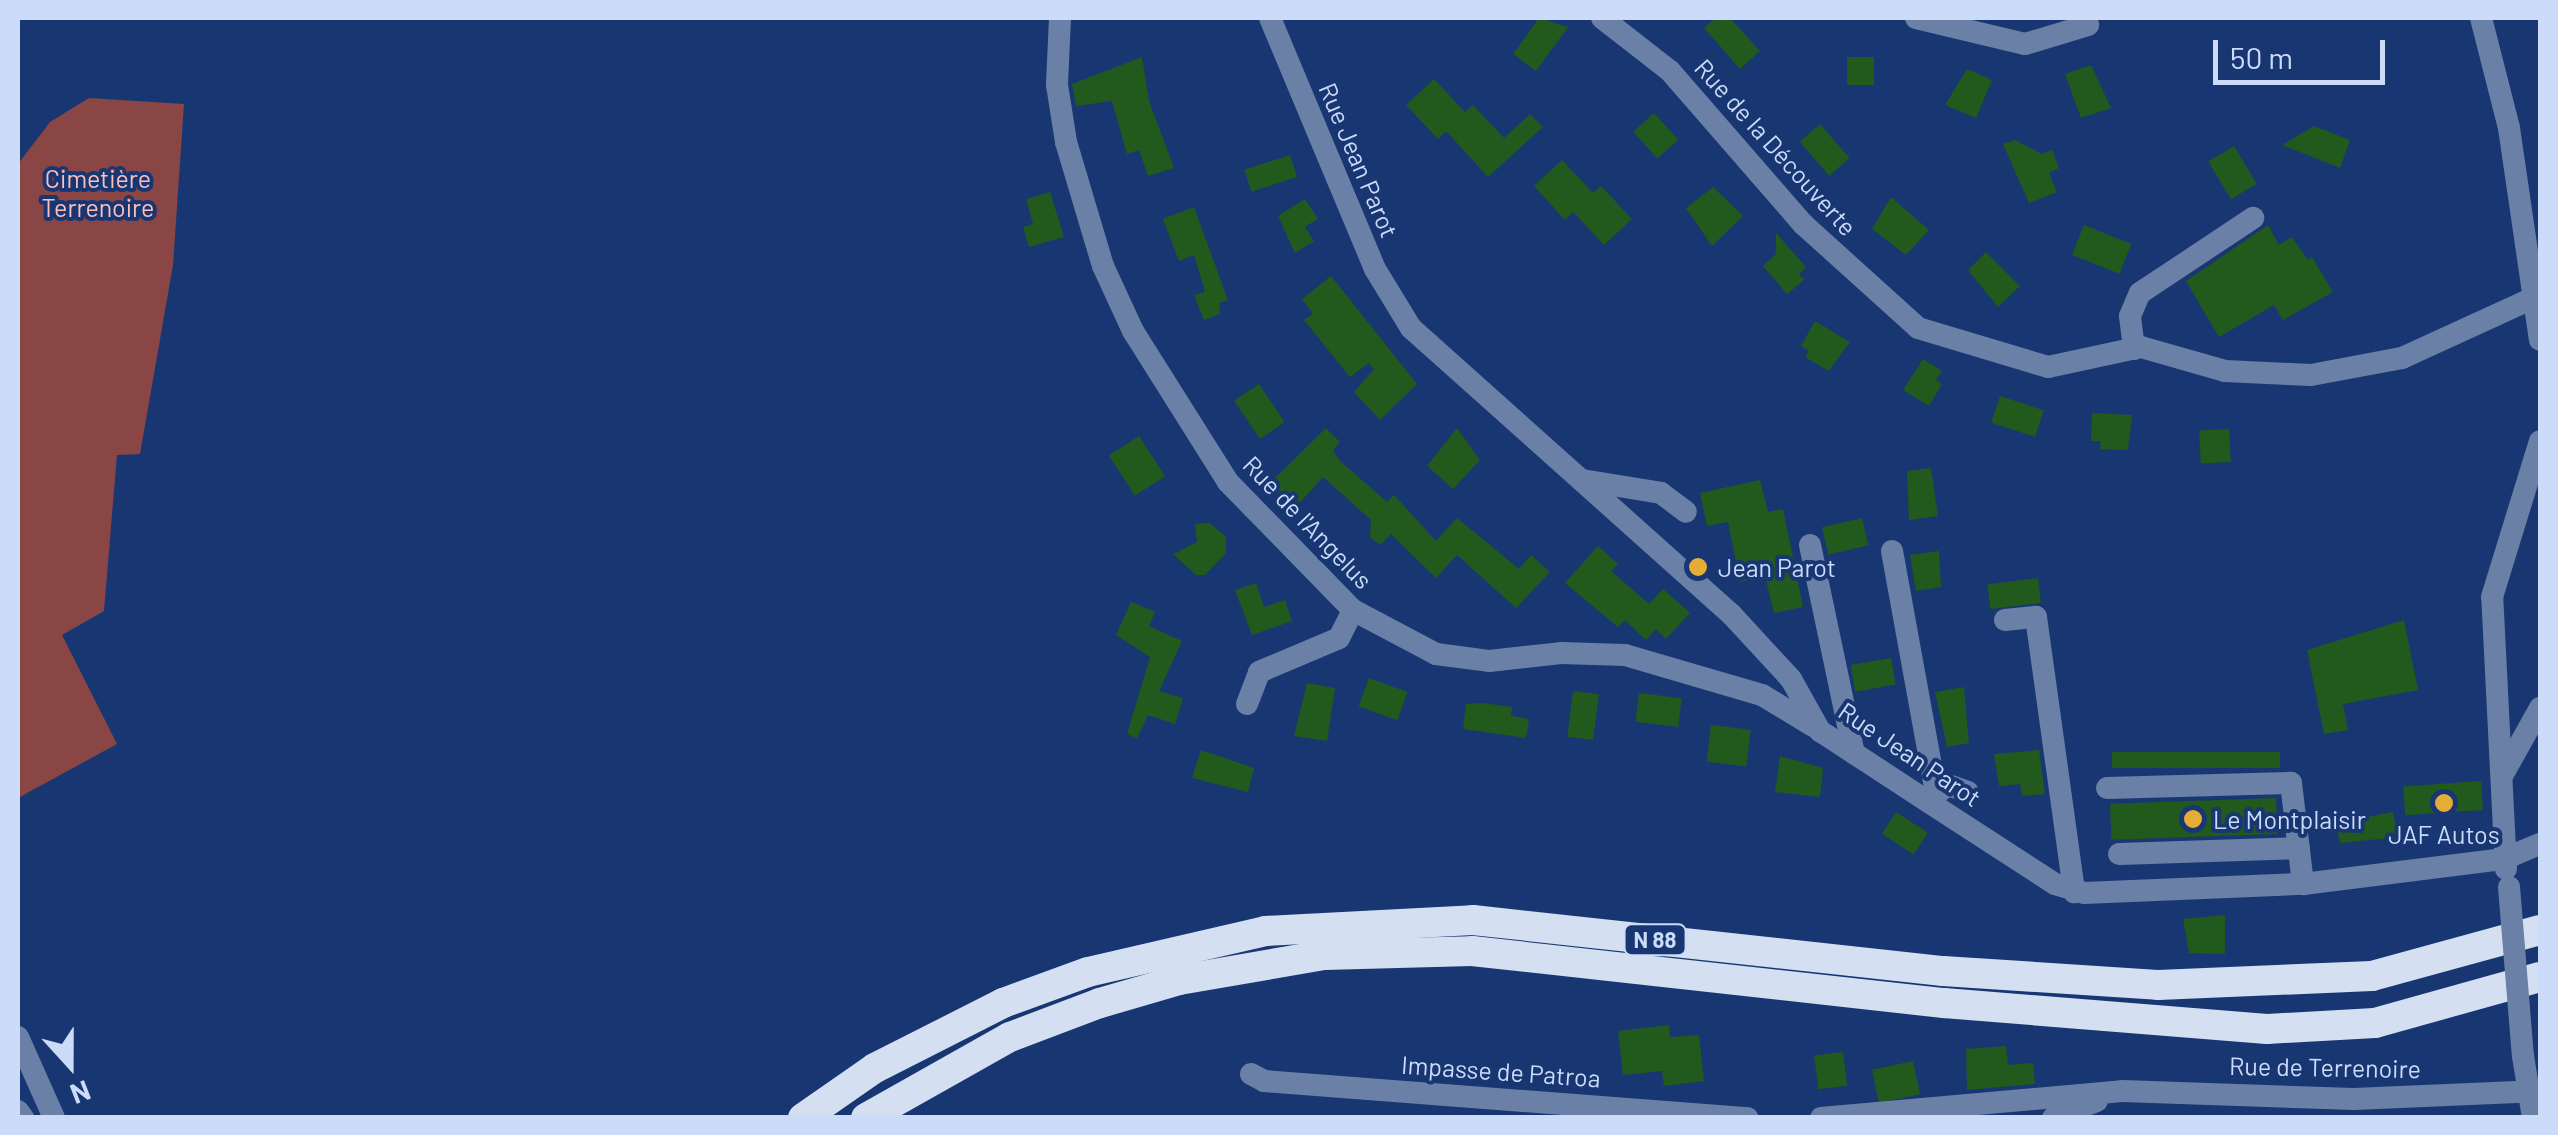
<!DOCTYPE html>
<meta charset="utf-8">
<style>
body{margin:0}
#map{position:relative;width:2558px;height:1135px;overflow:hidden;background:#183772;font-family:Barlow,sans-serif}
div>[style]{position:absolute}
.green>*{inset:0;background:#894645}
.building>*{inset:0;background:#22591d;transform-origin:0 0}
.minor>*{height:22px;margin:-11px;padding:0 11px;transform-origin:11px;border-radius:11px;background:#6a80a7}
.highway>*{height:30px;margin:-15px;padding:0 15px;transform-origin:15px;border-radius:15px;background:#d4dff2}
.minor-bridge>*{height:22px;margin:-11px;padding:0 11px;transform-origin:11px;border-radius:11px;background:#6a80a7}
.dots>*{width:28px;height:28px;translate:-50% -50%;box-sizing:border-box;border:5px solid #183772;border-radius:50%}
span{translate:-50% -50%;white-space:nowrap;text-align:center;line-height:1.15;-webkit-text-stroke:8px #183772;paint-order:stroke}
.shield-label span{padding:2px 8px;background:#183772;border:2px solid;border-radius:8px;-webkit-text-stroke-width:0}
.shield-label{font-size:22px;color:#cbdbf8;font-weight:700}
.street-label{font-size:25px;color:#cbdbf8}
.park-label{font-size:25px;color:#fbbfbc}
.poi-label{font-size:25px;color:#cbdbf8}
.left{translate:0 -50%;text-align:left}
.frame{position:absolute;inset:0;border:20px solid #cbdbf8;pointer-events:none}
.north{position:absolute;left:20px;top:1015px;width:100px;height:100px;-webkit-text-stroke:8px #183772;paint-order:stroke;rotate:159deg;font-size:28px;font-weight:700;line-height:40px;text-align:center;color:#cbdbf8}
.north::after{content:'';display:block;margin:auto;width:35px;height:45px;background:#cbdbf8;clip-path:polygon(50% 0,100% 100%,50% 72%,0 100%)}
.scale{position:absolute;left:2213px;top:40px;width:172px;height:45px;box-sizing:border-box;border:5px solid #cbdbf8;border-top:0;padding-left:12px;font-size:30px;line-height:35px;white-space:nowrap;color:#cbdbf8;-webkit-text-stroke:8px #183772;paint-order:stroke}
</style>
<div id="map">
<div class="green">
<div style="clip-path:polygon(89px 98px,184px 104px,173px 265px,140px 454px,117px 455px,104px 611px,62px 635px,117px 744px,18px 798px,18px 164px,50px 122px)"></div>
</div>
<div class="building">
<div style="clip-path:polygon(1539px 18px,1568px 27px,1536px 71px,1513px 54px)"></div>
<div style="clip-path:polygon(1716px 18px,1730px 18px,1760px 51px,1740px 69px,1704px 28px)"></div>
<div style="clip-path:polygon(1142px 57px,1149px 101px,1174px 168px,1148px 176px,1139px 150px,1127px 154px,1112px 101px,1076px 106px,1072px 84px)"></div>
<div style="left:1847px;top:57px;width:27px;height:28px"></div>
<div style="clip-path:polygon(2091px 65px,2111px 108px,2081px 118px,2065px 74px)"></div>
<div style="clip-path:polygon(1967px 69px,1992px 80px,1976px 118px,1945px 105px)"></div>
<div style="clip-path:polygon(1434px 79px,1465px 112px,1473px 105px,1504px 138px,1530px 114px,1543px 127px,1488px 177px,1446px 131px,1438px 139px,1406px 105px)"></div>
<div style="left:1654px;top:113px;width:36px;height:28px;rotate:48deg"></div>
<div style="left:1820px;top:124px;width:45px;height:27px;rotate:49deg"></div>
<div style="clip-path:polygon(2314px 126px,2350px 140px,2340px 168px,2282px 145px)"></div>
<div style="clip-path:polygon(2015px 140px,2042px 154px,2052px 150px,2059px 168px,2049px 173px,2057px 192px,2029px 203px,2003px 144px)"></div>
<div style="left:2234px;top:146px;width:44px;height:30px;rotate:59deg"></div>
<div style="left:1290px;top:155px;width:23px;height:48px;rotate:72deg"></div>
<div style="clip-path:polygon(1562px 160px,1593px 193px,1601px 186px,1632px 219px,1604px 245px,1573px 212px,1565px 220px,1534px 186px)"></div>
<div style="clip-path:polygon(1713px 187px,1743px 216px,1712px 246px,1686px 208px)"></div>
<div style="clip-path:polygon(1050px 192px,1064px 237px,1029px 247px,1023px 227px,1033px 224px,1026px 199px)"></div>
<div style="clip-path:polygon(1891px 197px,1929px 230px,1906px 255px,1872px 229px)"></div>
<div style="clip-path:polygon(1305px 199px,1318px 219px,1305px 227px,1314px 241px,1295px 253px,1278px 216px)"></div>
<div style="clip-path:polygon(1194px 207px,1228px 300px,1219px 303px,1220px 314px,1204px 320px,1194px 295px,1205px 292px,1194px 255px,1179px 261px,1163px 219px)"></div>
<div style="left:2084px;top:225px;width:51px;height:32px;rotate:22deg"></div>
<div style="clip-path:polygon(2268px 225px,2279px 245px,2292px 237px,2308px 260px,2312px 257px,2333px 292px,2283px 320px,2274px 305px,2219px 337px,2186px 281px)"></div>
<div style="clip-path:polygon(1776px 233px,1806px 267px,1799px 274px,1804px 280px,1787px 294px,1763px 266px,1776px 254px)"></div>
<div style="clip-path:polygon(1986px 252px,2020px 286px,1998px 307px,1968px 270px)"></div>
<div style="clip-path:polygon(1331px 276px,1417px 384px,1380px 420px,1354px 392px,1374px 369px,1369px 363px,1350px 377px,1304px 320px,1313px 314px,1302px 299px)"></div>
<div style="clip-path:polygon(1815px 321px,1850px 342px,1829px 371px,1805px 357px,1809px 351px,1801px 346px)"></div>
<div style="clip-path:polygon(1923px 359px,1942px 371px,1936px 380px,1942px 384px,1929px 406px,1903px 390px)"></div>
<div style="left:1259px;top:384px;width:46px;height:30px;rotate:56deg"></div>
<div style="left:2000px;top:396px;width:46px;height:28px;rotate:18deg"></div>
<div style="clip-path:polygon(2092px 413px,2132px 415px,2128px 450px,2100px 449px,2101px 441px,2091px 441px)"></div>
<div style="clip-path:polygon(1326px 428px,1340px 442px,1333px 450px,1339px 460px,1387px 502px,1394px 495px,1436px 541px,1457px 518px,1519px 569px,1531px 555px,1550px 572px,1516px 608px,1457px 555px,1436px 578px,1391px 534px,1380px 545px,1370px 537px,1371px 520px,1323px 477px,1294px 509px,1268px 485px)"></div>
<div style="clip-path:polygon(1457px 428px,1480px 460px,1453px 489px,1427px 466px)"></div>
<div style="left:2229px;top:429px;width:33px;height:30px;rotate:87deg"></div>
<div style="left:1139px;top:436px;width:48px;height:36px;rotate:57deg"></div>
<div style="clip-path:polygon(1931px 468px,1938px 516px,1909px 520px,1907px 471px)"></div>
<div style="clip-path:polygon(1760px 480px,1768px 512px,1783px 509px,1803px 607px,1774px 613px,1765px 576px,1740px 582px,1728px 522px,1707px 526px,1700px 493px)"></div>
<div style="left:1862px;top:518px;width:28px;height:41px;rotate:77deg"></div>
<div style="clip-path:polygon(1210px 523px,1226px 537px,1226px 553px,1205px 575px,1196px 575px,1173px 554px,1197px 542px,1195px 524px)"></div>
<div style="clip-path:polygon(1598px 546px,1618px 564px,1611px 571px,1649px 604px,1663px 589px,1690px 613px,1666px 639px,1656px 629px,1646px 640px,1625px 620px,1618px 627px,1565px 583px)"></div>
<div style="clip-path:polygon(1939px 551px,1941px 587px,1916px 591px,1910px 555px)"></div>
<div style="left:2038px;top:578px;width:25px;height:51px;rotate:83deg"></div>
<div style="clip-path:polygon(1256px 583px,1264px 607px,1285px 600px,1292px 621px,1252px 635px,1235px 590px)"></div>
<div style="clip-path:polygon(1131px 602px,1155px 612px,1149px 626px,1182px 641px,1159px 691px,1183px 698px,1175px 724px,1148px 715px,1137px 738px,1127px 734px,1150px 657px,1116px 635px)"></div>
<div style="clip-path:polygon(2404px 620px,2418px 690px,2343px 704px,2348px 730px,2324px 734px,2307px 650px)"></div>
<div style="left:1891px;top:658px;width:27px;height:41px;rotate:80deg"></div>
<div style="left:1369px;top:678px;width:41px;height:30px;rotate:20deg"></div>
<div style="clip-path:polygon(1307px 683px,1335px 688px,1327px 741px,1294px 736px)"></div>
<div style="clip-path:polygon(1964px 687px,1969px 743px,1947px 747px,1935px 692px)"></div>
<div style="left:1573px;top:691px;width:26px;height:46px;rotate:7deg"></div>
<div style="left:1639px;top:693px;width:43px;height:29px;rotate:7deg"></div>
<div style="clip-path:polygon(1483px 703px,1512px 707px,1511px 716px,1529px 719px,1526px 738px,1463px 729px,1466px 704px)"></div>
<div style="left:1711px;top:725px;width:40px;height:37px;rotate:7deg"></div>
<div style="clip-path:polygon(1201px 750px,1254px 768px,1248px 792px,1192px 778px)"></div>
<div style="clip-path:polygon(2039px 750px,2045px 794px,2022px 796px,2020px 784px,1999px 786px,1994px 754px)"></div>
<div style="left:2280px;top:752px;width:16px;height:168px;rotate:90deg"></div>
<div style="clip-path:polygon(1780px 756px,1823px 768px,1820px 797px,1775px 792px)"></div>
<div style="left:2481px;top:781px;width:29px;height:78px;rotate:86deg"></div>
<div style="left:2276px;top:798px;width:36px;height:166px;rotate:88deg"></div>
<div style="left:1896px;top:812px;width:38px;height:26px;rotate:33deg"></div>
<div style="clip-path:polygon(2393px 812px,2398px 837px,2340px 843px,2336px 823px)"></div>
<div style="clip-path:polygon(2225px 915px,2225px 954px,2189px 953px,2183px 919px)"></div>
<div style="clip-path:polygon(1669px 1025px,1670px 1037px,1699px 1035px,1704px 1081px,1664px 1086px,1662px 1071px,1623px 1075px,1618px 1031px)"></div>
<div style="clip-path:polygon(2006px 1046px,2008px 1065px,2033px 1063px,2035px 1084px,1967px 1090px,1966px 1049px)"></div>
<div style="left:1843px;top:1052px;width:34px;height:29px;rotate:83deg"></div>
<div style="left:1913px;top:1061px;width:34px;height:42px;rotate:78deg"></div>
</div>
<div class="minor">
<div style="left:1060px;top:18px;width:67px;rotate:92.6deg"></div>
<div style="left:1057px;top:85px;width:58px;rotate:81deg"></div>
<div style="left:1066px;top:142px;width:129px;rotate:73.4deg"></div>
<div style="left:1103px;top:266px;width:72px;rotate:65.2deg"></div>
<div style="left:1133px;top:331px;width:178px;rotate:57.8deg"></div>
<div style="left:1228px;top:482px;width:179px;rotate:45.7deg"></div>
<div style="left:1353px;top:610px;width:94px;rotate:27.9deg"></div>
<div style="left:1436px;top:654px;width:53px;rotate:7.5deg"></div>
<div style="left:1489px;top:661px;width:72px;rotate:-6.3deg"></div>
<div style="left:1561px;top:653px;width:64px;rotate:1.8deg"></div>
<div style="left:1625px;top:655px;width:143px;rotate:16.3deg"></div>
<div style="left:1762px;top:695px;width:60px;rotate:31.3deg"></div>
<div style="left:1270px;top:18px;width:272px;rotate:67.3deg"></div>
<div style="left:1375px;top:269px;width:69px;rotate:58.6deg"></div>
<div style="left:1411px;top:328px;width:429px;rotate:41.8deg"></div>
<div style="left:1731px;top:614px;width:88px;rotate:47.3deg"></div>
<div style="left:1791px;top:679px;width:60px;rotate:60.9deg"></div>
<div style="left:1820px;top:731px;width:128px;rotate:33.2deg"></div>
<div style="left:1927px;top:801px;width:153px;rotate:33deg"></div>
<div style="left:2055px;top:884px;width:30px;rotate:17deg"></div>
<div style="left:2084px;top:893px;width:219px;rotate:-2.4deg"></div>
<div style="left:2303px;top:884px;width:203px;rotate:-7.1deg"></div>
<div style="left:2504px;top:859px;width:39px;rotate:-23deg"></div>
<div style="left:1602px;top:18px;width:86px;rotate:37.9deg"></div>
<div style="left:1670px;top:71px;width:203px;rotate:49deg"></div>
<div style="left:1803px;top:224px;width:155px;rotate:42.1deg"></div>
<div style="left:1918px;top:328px;width:136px;rotate:16.7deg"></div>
<div style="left:2048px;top:367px;width:95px;rotate:-12.1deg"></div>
<div style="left:2141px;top:347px;width:87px;rotate:15.9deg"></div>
<div style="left:2225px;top:371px;width:86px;rotate:2.7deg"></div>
<div style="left:2311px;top:375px;width:93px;rotate:-10.6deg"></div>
<div style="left:2402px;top:358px;width:146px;rotate:-24.6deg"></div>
<div style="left:1916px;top:18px;width:112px;rotate:13.4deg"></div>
<div style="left:2025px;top:44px;width:66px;rotate:-16.8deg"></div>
<div style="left:2481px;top:18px;width:114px;rotate:75.7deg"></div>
<div style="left:2509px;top:128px;width:214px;rotate:81.7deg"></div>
<div style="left:2134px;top:349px;width:33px;rotate:-97deg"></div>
<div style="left:2130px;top:316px;width:25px;rotate:-67deg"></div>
<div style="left:2140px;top:293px;width:136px;rotate:-33.6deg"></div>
<div style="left:1582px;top:480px;width:80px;rotate:9.3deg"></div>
<div style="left:1661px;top:493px;width:31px;rotate:37deg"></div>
<div style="left:1810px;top:545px;width:213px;rotate:78.1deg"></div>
<div style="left:1892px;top:551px;width:247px;rotate:79.7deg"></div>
<div style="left:2005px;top:620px;width:31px;rotate:-6deg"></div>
<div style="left:2036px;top:617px;width:278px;rotate:82.1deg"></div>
<div style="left:1247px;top:704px;width:34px;rotate:-69deg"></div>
<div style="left:1259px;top:672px;width:87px;rotate:-23deg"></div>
<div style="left:1339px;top:638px;width:31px;rotate:-63deg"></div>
<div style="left:2502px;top:776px;width:78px;rotate:-60.8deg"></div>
<div style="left:2107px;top:788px;width:184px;rotate:-1.6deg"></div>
<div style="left:2291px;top:783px;width:102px;rotate:83.2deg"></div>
<div style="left:1929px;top:799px;width:24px;rotate:-36deg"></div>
<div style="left:1948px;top:785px;width:21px;rotate:19deg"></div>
<div style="left:2119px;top:854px;width:180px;rotate:-1.9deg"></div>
<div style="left:2506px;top:869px;width:272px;rotate:-92.9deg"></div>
<div style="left:2492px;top:597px;width:163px;rotate:-72.9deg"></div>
<div style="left:18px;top:1037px;width:89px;rotate:66deg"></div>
<div style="left:2523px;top:1056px;width:63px;rotate:80.8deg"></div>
<div style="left:1251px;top:1074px;width:15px;rotate:28deg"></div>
<div style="left:1264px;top:1081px;width:485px;rotate:4.4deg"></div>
<div style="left:18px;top:1111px;width:9px;rotate:54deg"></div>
<div style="left:1821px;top:1118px;width:302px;rotate:-5.1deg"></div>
<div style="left:2122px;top:1091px;width:232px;rotate:2deg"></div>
<div style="left:2354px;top:1099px;width:186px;rotate:-2.5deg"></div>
<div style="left:2053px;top:1118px;width:47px;rotate:-21.1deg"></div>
</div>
<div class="highway">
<div style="left:803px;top:1118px;width:88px;rotate:-34.8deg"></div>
<div style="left:875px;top:1068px;width:144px;rotate:-26.9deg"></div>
<div style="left:1003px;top:1003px;width:90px;rotate:-20deg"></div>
<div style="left:1088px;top:972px;width:182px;rotate:-13deg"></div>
<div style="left:1265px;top:931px;width:208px;rotate:-3deg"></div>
<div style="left:1473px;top:920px;width:473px;rotate:6.2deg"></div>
<div style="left:1943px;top:971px;width:215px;rotate:3.7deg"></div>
<div style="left:2158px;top:985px;width:214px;rotate:-2.4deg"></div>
<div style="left:2372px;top:976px;width:174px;rotate:-15.3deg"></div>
<div style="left:866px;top:1118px;width:165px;rotate:-29.4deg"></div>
<div style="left:1010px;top:1037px;width:96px;rotate:-20.7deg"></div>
<div style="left:1100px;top:1003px;width:82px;rotate:-16.2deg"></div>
<div style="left:1179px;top:980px;width:147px;rotate:-9.8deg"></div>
<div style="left:1324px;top:955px;width:148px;rotate:-1.5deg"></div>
<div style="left:1472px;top:951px;width:475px;rotate:6.3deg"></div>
<div style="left:1944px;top:1003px;width:324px;rotate:4.6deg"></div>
<div style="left:2267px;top:1029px;width:108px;rotate:-3.2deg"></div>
<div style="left:2375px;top:1023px;width:171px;rotate:-15.6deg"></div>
</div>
<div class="minor-bridge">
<div style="left:2509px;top:887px;width:170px;rotate:85.3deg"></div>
</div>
<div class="dots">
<div style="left:1698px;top:567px;background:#e5ad35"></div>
<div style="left:2444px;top:803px;background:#e5ad35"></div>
<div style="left:2193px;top:819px;background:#e5ad35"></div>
</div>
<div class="shield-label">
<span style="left:1655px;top:940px">N 88</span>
</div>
<div class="street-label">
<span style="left:1776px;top:147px;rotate:48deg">Rue de la Découverte</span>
<span style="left:1359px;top:160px;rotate:67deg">Rue Jean Parot</span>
<span style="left:1308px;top:522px;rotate:46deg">Rue de l'Angelus</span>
<span style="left:1910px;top:754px;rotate:34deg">Rue Jean Parot</span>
<span style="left:2325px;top:1067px;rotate:1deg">Rue de Terrenoire</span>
<span style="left:1501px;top:1071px;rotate:4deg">Impasse de Patroa</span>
</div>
<div class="park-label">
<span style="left:98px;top:193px">Cimetière<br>Terrenoire</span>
</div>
<div class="poi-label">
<span class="left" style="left:1718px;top:567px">Jean Parot</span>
<span class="left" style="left:2213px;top:819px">Le Montplaisir</span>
<span style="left:2444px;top:834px">JAF Autos</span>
</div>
<div class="frame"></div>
<div class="north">N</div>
<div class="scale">50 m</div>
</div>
